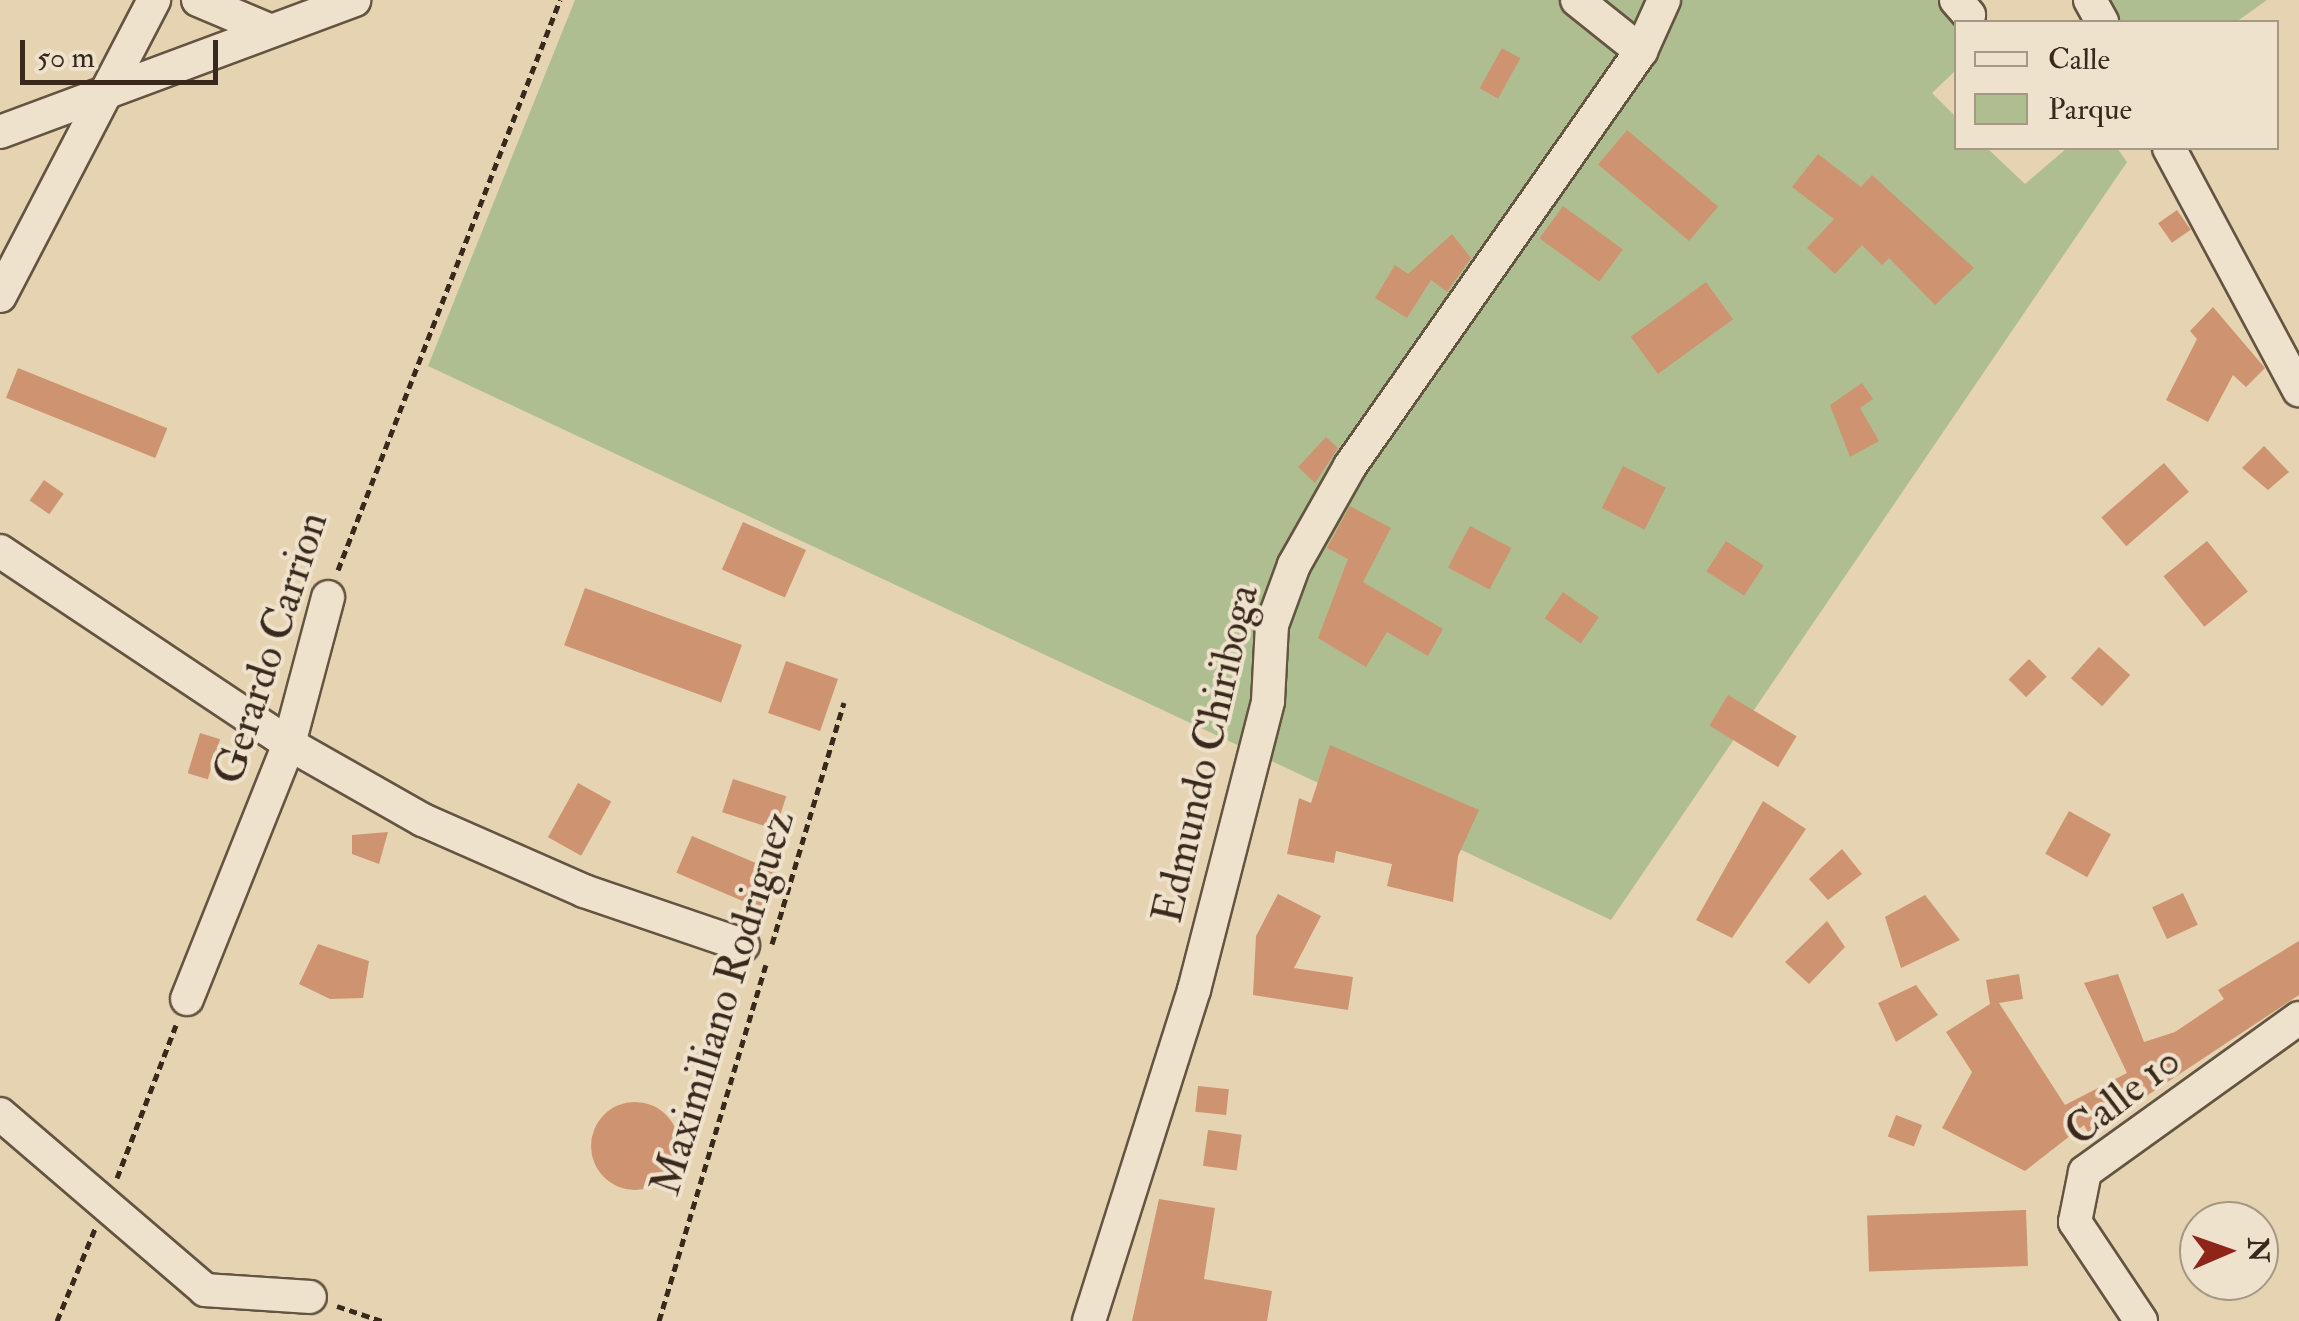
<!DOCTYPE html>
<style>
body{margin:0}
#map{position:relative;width:2299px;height:1321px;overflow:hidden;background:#e6d3b2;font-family:"IM FELL Double Pica",serif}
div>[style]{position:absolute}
.green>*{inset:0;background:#afbe91}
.building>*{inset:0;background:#ce9472;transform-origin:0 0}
.round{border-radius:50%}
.path>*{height:5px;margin-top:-2.5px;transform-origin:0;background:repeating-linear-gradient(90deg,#39291c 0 8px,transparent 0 13px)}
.roads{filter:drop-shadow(2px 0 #645442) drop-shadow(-2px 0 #645442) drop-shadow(0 2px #645442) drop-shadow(0 -2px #645442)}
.minor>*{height:32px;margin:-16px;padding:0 16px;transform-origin:16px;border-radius:16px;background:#efe2cd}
span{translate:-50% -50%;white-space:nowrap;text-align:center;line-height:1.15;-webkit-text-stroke:8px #efe2cd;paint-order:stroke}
.street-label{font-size:42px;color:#39291c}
.legend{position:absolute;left:1954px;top:20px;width:325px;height:130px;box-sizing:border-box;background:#efe2cd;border:2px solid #a69886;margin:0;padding:12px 18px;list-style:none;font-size:30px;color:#39291c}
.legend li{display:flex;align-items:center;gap:20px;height:50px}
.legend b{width:50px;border:2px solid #a69886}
.north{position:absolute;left:2179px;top:1201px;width:100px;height:100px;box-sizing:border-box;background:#efe2cd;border:2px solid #a69886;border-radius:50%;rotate:88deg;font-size:28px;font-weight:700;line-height:40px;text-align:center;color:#39291c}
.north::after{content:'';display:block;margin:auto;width:35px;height:45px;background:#8f2418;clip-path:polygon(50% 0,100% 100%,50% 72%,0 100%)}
.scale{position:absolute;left:20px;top:40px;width:198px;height:45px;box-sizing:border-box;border:5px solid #39291c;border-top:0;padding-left:12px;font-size:30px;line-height:35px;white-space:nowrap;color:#39291c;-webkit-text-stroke:8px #efe2cd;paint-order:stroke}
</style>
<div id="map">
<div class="green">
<div style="clip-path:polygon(575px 0,1965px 0,1956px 70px,1932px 93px,1956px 117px,1956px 148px,1987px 148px,2025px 184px,2067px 148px,2117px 148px,2127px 162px,1611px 920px,428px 366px)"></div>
<div style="clip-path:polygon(2102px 0,2267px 0,2236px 22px,2115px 22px)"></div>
</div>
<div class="building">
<div style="left:1502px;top:48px;width:21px;height:46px;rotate:29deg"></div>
<div style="left:1627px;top:130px;width:119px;height:45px;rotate:40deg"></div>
<div style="clip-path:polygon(1818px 154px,1861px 187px,1872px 175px,1974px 268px,1935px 305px,1889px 258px,1882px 265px,1862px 245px,1835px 274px,1807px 248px,1834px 219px,1792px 187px)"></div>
<div style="left:1563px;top:206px;width:74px;height:40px;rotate:36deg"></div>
<div style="left:2177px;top:210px;width:24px;height:23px;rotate:55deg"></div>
<div style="clip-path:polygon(1452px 234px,1471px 258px,1447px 292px,1431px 280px,1407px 318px,1375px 298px,1395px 265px,1408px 274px)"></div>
<div style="left:1706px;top:282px;width:46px;height:93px;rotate:54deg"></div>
<div style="clip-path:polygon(2213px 307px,2265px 368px,2246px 387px,2233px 375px,2208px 422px,2166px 400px,2197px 339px,2190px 331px)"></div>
<div style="left:18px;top:368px;width:161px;height:32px;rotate:22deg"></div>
<div style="clip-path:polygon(1862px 383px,1873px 399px,1860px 408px,1879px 441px,1850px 457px,1830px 405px)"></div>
<div style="clip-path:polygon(1326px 437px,1338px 448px,1315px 483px,1298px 467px)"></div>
<div style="clip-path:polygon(2264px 446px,2289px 472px,2268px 490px,2242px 468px)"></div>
<div style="left:2164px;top:463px;width:38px;height:83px;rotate:49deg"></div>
<div style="left:1623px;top:466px;width:48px;height:47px;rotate:27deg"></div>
<div style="left:44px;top:480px;width:24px;height:25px;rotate:35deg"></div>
<div style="clip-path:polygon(1350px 506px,1391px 528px,1363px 582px,1443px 629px,1428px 656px,1387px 632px,1366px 667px,1318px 638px,1348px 559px,1327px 548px)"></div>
<div style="left:743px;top:522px;width:69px;height:52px;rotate:24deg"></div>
<div style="left:1470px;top:526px;width:47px;height:47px;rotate:28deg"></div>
<div style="left:1726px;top:541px;width:45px;height:36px;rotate:33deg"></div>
<div style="left:2207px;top:541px;width:65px;height:56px;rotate:51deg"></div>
<div style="left:585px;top:588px;width:167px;height:61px;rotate:20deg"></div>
<div style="left:1563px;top:592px;width:44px;height:32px;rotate:35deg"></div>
<div style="left:2099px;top:647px;width:42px;height:42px;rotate:42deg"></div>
<div style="left:2029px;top:659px;width:25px;height:29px;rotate:45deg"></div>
<div style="left:786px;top:661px;width:55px;height:55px;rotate:19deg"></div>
<div style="left:1728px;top:695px;width:80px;height:36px;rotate:31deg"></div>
<div style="left:200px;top:733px;width:21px;height:42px;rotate:17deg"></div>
<div style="clip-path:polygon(1330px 745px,1479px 810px,1458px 856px,1453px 902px,1387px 886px,1392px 864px,1336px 851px,1334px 863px,1287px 854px,1299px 798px,1311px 803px)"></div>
<div style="left:733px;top:779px;width:56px;height:35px;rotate:18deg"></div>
<div style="left:578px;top:783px;width:38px;height:62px;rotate:29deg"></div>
<div style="clip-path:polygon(1763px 801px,1806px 829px,1732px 938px,1696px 920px)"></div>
<div style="left:2069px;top:811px;width:48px;height:49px;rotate:29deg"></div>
<div style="clip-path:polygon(388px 832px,379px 864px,352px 854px,352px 835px)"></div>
<div style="left:692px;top:836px;width:93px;height:40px;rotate:23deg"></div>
<div style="clip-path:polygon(1842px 849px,1862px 874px,1828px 900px,1809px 879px)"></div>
<div style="left:2183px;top:893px;width:35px;height:34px;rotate:65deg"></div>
<div style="clip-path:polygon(1278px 894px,1321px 916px,1294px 968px,1353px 977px,1348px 1010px,1253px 995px,1256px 936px)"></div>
<div style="clip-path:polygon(1925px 895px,1960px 940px,1901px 968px,1885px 917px)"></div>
<div style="clip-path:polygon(1827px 921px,1845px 947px,1809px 984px,1785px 962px)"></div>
<div style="clip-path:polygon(2299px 941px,2299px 995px,2089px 1134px,2084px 1125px,2025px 1171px,1942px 1128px,1972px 1072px,1946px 1032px,1990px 1004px,1986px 980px,2019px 974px,2023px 999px,1999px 1003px,2065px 1105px,2127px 1073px,2084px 983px,2118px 974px,2144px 1042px,2175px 1032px,2224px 999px,2218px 990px)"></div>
<div style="clip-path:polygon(318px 944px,369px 961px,363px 998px,330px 999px,299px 984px)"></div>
<div style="clip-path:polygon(1916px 985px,1938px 1015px,1896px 1042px,1878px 1003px)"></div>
<div style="left:1198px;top:1086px;width:31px;height:26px;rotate:6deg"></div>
<div class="round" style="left:591px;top:1102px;width:88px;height:88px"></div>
<div style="left:1896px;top:1115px;width:28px;height:23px;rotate:21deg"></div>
<div style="left:1208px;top:1130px;width:34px;height:36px;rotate:8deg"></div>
<div style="clip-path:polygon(1159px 1199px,1215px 1208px,1204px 1279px,1272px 1291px,1267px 1321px,1132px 1321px)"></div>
<div style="left:2026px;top:1210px;width:56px;height:159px;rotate:88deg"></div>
</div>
<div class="path">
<div style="left:338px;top:570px;width:612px;rotate:-68.72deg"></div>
<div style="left:772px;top:944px;width:252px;rotate:-73.4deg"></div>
<div style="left:117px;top:1178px;width:164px;rotate:-68.9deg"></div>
<div style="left:337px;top:1306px;width:47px;rotate:18.4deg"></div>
<div style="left:57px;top:1321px;width:100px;rotate:-67.6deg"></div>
<div style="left:659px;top:1321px;width:372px;rotate:-73.3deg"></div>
</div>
<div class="roads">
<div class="minor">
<div style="left:198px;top:0;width:77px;rotate:22.9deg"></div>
<div style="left:1577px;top:0;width:82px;rotate:38.6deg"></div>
<div style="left:1956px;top:0;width:20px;rotate:49deg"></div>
<div style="left:2090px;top:0;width:25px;rotate:61deg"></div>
<div style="left:0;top:132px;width:378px;rotate:-20.4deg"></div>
<div style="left:2169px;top:148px;width:275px;rotate:61.8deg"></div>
<div style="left:0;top:296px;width:334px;rotate:-62.5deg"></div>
<div style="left:0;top:551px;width:348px;rotate:33.7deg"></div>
<div style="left:289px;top:744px;width:154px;rotate:29.6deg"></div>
<div style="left:423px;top:820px;width:176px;rotate:23.8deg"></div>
<div style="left:584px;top:891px;width:168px;rotate:18.8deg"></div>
<div style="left:187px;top:999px;width:275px;rotate:-68.2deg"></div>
<div style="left:289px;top:744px;width:152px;rotate:-75.1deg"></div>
<div style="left:0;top:1114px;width:270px;rotate:40.6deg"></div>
<div style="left:205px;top:1290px;width:105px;rotate:3.8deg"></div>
<div style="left:1089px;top:1321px;width:347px;rotate:-72.4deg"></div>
<div style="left:1194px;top:990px;width:298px;rotate:-75.6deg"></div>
<div style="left:1268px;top:701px;width:76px;rotate:-87deg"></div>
<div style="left:1272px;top:625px;width:64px;rotate:-69.9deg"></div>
<div style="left:1294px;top:565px;width:114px;rotate:-60.5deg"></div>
<div style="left:1350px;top:466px;width:507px;rotate:-54.96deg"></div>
<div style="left:1641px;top:51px;width:56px;rotate:-65.7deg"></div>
<div style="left:2141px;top:1321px;width:119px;rotate:-123.7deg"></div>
<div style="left:2075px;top:1222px;width:51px;rotate:-78.7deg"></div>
<div style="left:2085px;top:1172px;width:264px;rotate:-35.7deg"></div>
</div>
</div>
<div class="street-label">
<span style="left:271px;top:648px;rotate:-72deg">Gerardo Carrion</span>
<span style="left:1206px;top:754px;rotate:-77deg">Edmundo Chiriboga</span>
<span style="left:723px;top:1003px;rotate:-73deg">Maximiliano Rodriguez</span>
<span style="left:2123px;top:1096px;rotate:-38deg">Calle 10</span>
</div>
<ul class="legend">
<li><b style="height:12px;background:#efe2cd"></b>Calle</li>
<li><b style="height:28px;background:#afbe91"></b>Parque</li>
</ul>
<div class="north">N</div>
<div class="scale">50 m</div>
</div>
